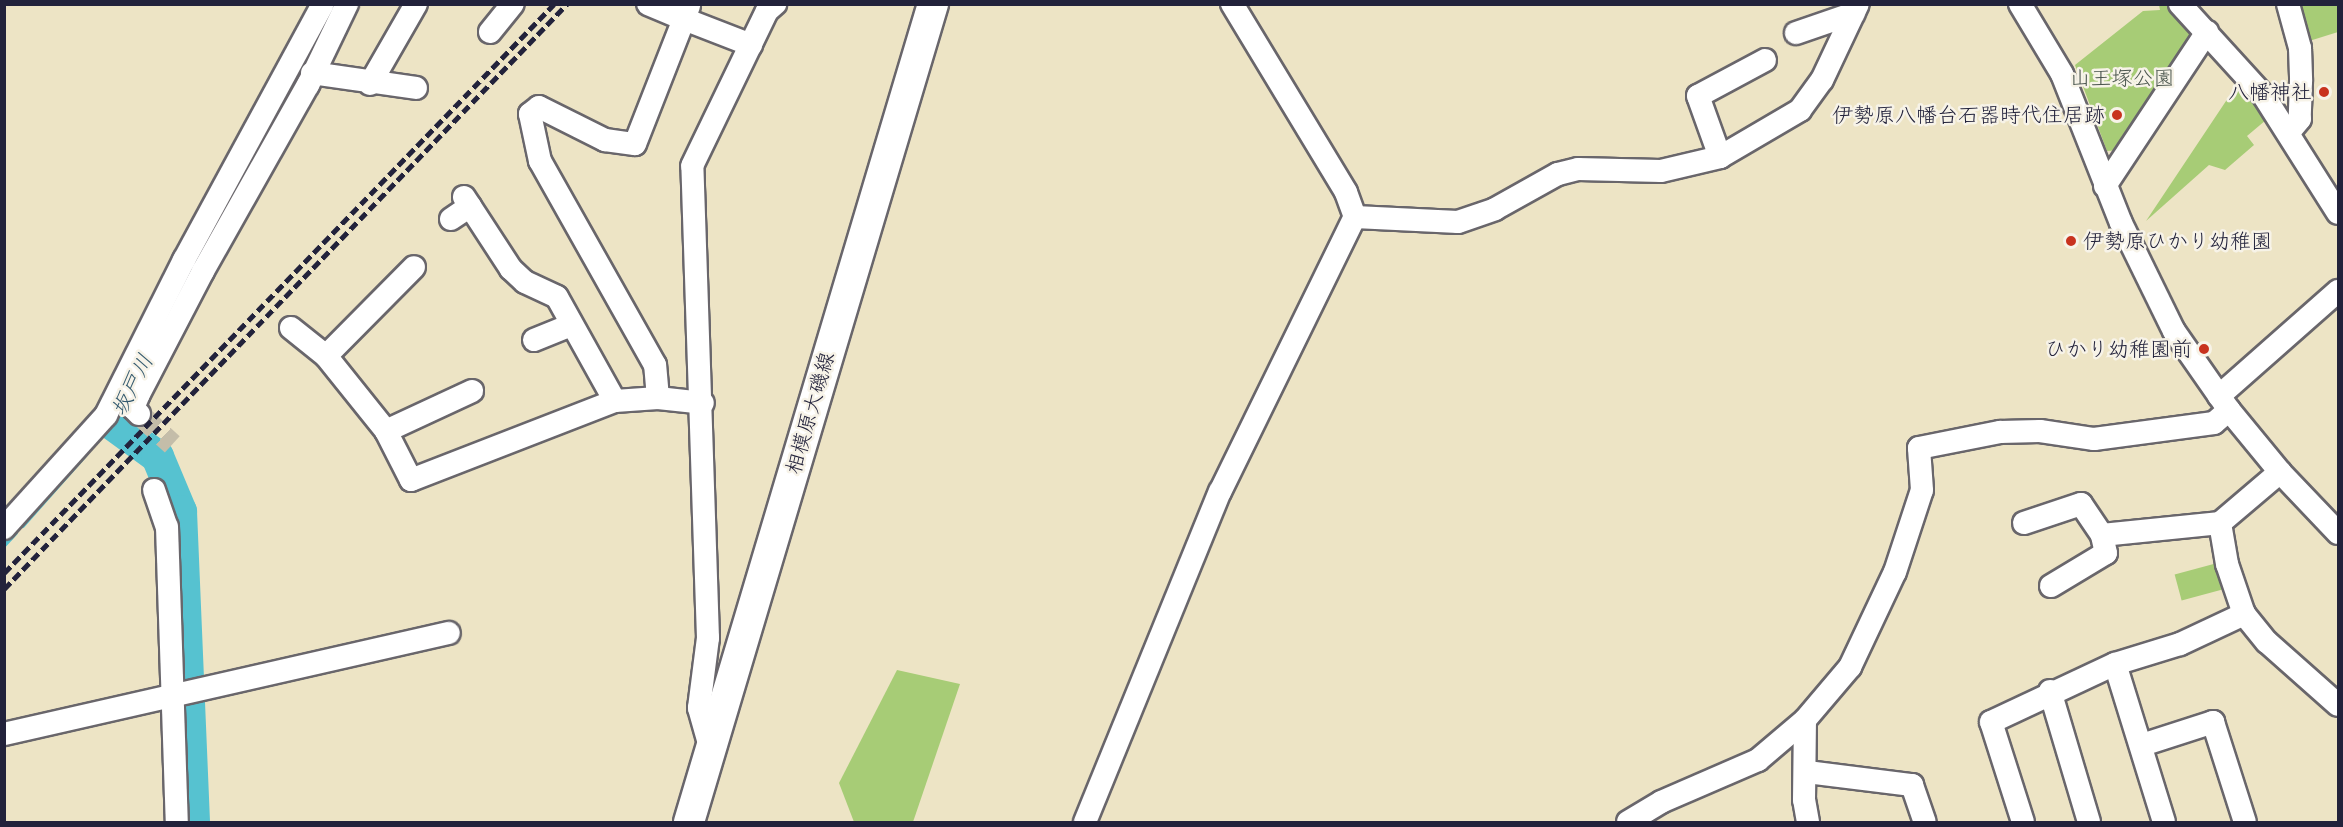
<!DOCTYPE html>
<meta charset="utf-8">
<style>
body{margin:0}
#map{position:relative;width:2343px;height:827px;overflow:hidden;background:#ede4c5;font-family:Delius,"Klee One",sans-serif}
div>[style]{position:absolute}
.green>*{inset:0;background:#a7cc76;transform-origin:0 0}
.stream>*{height:5px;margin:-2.5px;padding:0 2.5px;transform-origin:2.5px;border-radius:2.5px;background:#56c2d0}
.river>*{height:33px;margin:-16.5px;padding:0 16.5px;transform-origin:16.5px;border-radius:16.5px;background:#56c2d0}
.minor-tunnel>*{height:22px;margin-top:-11px;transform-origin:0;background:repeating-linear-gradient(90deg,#c4bda9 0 22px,transparent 0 33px)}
.roads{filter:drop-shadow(2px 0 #69666b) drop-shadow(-2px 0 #69666b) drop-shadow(0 2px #69666b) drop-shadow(0 -2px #69666b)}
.minor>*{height:22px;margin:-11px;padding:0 11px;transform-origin:11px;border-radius:11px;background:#fff}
.major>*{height:30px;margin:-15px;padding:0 15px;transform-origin:15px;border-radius:15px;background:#fff}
.rail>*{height:4.5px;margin-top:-2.25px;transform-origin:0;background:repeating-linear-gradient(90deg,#22223b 0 9px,transparent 0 13.5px)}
.dots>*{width:16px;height:16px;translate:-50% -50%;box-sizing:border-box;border:3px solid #f7f3e8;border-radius:50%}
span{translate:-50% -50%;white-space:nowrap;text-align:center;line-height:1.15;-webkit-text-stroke:5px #f7f3e8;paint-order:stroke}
.park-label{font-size:21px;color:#4a554d}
.poi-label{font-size:21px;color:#22223b}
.right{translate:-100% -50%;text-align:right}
.left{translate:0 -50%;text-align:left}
.street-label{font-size:21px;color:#22223b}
.water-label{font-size:22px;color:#345a6f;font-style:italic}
.frame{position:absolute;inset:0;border:6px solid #22223b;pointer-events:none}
</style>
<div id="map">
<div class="green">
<div style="clip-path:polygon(2159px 5px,2173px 5px,2195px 28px,2195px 41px,2120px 150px,2107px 151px,2075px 65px,2143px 11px,2160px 10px)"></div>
<div style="clip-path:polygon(2301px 5px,2338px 5px,2338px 32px,2306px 42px)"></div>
<div style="clip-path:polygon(2238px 83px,2266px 120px,2247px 136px,2254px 145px,2225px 170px,2209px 165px,2146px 221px)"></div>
<div style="left:2221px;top:562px;width:27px;height:48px;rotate:75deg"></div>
<div style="clip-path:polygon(897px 670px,960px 684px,913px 822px,854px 822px,839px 783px)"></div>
</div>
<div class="stream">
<div style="left:22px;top:525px;width:95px;rotate:-48.4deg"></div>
<div style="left:4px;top:544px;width:16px;rotate:-47deg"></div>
</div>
<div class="river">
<div style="left:262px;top:146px;width:128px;rotate:-61.6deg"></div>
<div style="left:130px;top:385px;width:42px;rotate:118.4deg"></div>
<div style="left:110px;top:422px;width:58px;rotate:35.9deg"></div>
<div style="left:157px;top:456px;width:60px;rotate:67.3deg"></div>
<div style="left:180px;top:511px;width:311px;rotate:87.6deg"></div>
</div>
<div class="minor-tunnel">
<div style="left:139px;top:414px;width:45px;rotate:42.3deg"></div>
</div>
<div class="roads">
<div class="minor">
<div style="left:648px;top:4px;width:39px;rotate:23deg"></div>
<div style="left:684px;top:19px;width:14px;rotate:-69deg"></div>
<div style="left:2020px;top:4px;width:82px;rotate:59deg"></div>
<div style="left:2062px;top:74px;width:160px;rotate:68.4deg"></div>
<div style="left:2121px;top:223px;width:120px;rotate:63.9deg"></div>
<div style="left:2174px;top:331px;width:96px;rotate:55.2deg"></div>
<div style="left:2229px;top:410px;width:80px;rotate:50.6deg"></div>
<div style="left:2280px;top:472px;width:84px;rotate:46.4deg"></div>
<div style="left:2180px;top:4px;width:125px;rotate:47.6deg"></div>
<div style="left:2264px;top:96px;width:138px;rotate:57.7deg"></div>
<div style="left:2288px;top:4px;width:46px;rotate:74.7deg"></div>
<div style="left:2300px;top:48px;width:33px;rotate:88deg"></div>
<div style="left:2301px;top:81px;width:38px;rotate:92deg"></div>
<div style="left:2300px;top:119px;width:17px;rotate:130deg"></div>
<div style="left:490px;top:32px;width:36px;rotate:-51deg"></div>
<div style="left:1796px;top:33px;width:61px;rotate:-19deg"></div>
<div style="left:312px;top:73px;width:105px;rotate:8.2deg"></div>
<div style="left:370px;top:84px;width:92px;rotate:-60.1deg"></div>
<div style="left:1720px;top:157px;width:65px;rotate:-109.8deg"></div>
<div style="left:1698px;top:96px;width:76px;rotate:-28.2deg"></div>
<div style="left:2105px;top:186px;width:185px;rotate:-56.5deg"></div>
<div style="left:464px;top:197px;width:86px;rotate:56.9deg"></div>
<div style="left:511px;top:269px;width:19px;rotate:43deg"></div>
<div style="left:525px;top:282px;width:35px;rotate:25deg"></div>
<div style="left:557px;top:297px;width:119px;rotate:60.9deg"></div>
<div style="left:1355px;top:217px;width:103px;rotate:2.8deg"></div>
<div style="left:1458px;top:222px;width:39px;rotate:-19deg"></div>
<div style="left:1495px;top:209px;width:72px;rotate:-29.1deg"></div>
<div style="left:1558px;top:174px;width:21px;rotate:-14deg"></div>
<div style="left:1578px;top:169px;width:83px;rotate:1.4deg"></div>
<div style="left:1661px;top:171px;width:61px;rotate:-13.3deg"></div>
<div style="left:1720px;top:157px;width:93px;rotate:-30.4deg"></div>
<div style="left:1800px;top:110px;width:37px;rotate:-54deg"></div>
<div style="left:1822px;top:80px;width:84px;rotate:-64.7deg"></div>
<div style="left:451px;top:219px;width:23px;rotate:-34deg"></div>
<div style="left:291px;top:328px;width:45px;rotate:38.7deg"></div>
<div style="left:326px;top:356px;width:96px;rotate:51.3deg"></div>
<div style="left:386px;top:431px;width:55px;rotate:63deg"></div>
<div style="left:411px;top:480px;width:219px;rotate:-21.2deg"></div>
<div style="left:615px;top:401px;width:43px;rotate:-4deg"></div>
<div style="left:658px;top:398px;width:45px;rotate:6.3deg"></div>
<div style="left:534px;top:340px;width:40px;rotate:-22deg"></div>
<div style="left:326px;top:356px;width:125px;rotate:-45.3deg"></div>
<div style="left:2219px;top:396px;width:159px;rotate:-41.4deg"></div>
<div style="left:658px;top:398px;width:33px;rotate:-95deg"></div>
<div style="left:655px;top:365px;width:234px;rotate:-119.4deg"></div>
<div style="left:540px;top:161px;width:48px;rotate:-102deg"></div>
<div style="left:530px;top:114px;width:11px;rotate:-38deg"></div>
<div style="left:539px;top:107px;width:74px;rotate:26.6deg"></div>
<div style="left:605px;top:140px;width:30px;rotate:8deg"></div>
<div style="left:635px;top:144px;width:134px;rotate:-68.6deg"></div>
<div style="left:684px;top:19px;width:72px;rotate:21.2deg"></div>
<div style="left:139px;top:414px;width:8px;rotate:-135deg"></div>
<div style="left:133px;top:408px;width:15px;rotate:-67deg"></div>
<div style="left:139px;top:394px;width:139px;rotate:-62.5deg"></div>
<div style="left:203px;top:271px;width:214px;rotate:-60.6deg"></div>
<div style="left:308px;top:85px;width:90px;rotate:-64.3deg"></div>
<div style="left:386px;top:431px;width:95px;rotate:-24.9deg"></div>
<div style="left:2280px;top:472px;width:79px;rotate:139.6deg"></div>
<div style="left:2220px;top:523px;width:42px;rotate:80.3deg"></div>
<div style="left:2227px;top:564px;width:53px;rotate:71.2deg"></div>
<div style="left:2244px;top:614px;width:36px;rotate:51deg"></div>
<div style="left:2267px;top:642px;width:95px;rotate:41.6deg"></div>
<div style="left:154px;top:490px;width:39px;rotate:71deg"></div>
<div style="left:167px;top:527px;width:295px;rotate:88.1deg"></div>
<div style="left:2024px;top:523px;width:60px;rotate:-18.4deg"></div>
<div style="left:2081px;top:504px;width:37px;rotate:56deg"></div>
<div style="left:2102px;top:535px;width:119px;rotate:-5.8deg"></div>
<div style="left:4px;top:528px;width:152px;rotate:-47.9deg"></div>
<div style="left:106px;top:415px;width:174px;rotate:-63.3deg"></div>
<div style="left:184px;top:260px;width:291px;rotate:-61.5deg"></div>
<div style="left:2051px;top:586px;width:64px;rotate:-31deg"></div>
<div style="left:2106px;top:553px;width:18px;rotate:-103deg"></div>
<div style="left:2050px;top:691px;width:137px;rotate:73.4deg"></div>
<div style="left:4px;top:734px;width:456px;rotate:-12.8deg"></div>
<div style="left:2142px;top:745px;width:75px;rotate:-17.9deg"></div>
<div style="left:2213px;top:722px;width:105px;rotate:72.3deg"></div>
<div style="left:710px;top:747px;width:41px;rotate:-105.8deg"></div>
<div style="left:699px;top:708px;width:71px;rotate:-82.7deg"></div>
<div style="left:708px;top:638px;width:472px;rotate:-91.9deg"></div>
<div style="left:692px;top:166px;width:172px;rotate:-64.2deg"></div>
<div style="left:767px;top:11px;width:11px;rotate:-41deg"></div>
<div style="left:1807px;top:772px;width:106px;rotate:7.1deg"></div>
<div style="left:1912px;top:785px;width:39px;rotate:71deg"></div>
<div style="left:1085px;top:822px;width:357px;rotate:-67.8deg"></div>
<div style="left:1220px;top:492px;width:306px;rotate:-63.9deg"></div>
<div style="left:1355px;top:217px;width:27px;rotate:-110deg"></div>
<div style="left:1346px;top:192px;width:220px;rotate:-121.2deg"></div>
<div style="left:1628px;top:822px;width:39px;rotate:-31deg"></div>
<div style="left:1661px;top:802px;width:106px;rotate:-23.4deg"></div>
<div style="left:1758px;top:760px;width:62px;rotate:-40.4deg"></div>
<div style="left:1808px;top:822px;width:22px;rotate:-100deg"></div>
<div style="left:1804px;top:800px;width:80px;rotate:-89.3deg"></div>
<div style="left:1805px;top:720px;width:70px;rotate:-49.7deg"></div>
<div style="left:1850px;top:667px;width:105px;rotate:-64.7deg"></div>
<div style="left:1895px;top:572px;width:86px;rotate:-71.8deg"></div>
<div style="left:1922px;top:490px;width:42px;rotate:-94.1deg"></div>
<div style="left:1919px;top:448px;width:83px;rotate:-11.2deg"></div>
<div style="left:2000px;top:432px;width:40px;rotate:-1.4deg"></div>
<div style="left:2040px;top:431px;width:55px;rotate:8.4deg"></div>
<div style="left:2094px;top:439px;width:121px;rotate:-7.6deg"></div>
<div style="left:2214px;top:423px;width:20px;rotate:-41deg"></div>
<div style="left:2023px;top:822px;width:105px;rotate:-107.7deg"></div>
<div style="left:1991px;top:722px;width:137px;rotate:-25.1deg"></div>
<div style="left:2164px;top:822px;width:165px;rotate:-107.2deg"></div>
<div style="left:2115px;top:664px;width:68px;rotate:-17.1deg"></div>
<div style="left:2180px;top:644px;width:71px;rotate:-25.1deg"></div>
</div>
<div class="major">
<div style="left:689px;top:822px;width:854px;rotate:-73.39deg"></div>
</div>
</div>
<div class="rail">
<div style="left:4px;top:573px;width:791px;rotate:-45.97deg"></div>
<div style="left:4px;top:589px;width:812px;rotate:-46.1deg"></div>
</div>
<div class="dots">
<div style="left:2324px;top:92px;background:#c8321e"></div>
<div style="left:2117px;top:115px;background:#c8321e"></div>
<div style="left:2071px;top:241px;background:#c8321e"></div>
<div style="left:2204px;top:349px;background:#c8321e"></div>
</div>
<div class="park-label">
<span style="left:2122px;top:78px">山王塚公園</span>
</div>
<div class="poi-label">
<span class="right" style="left:2312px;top:92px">八幡神社</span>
<span class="right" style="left:2105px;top:115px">伊勢原八幡台石器時代住居跡</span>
<span class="left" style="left:2083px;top:241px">伊勢原ひかり幼稚園</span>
<span class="right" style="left:2192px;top:349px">ひかり幼稚園前</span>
</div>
<div class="street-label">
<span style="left:810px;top:413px;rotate:-74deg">相模原大磯線</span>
</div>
<div class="water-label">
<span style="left:132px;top:385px;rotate:-63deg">坂戸川</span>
</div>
<div class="frame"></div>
</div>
